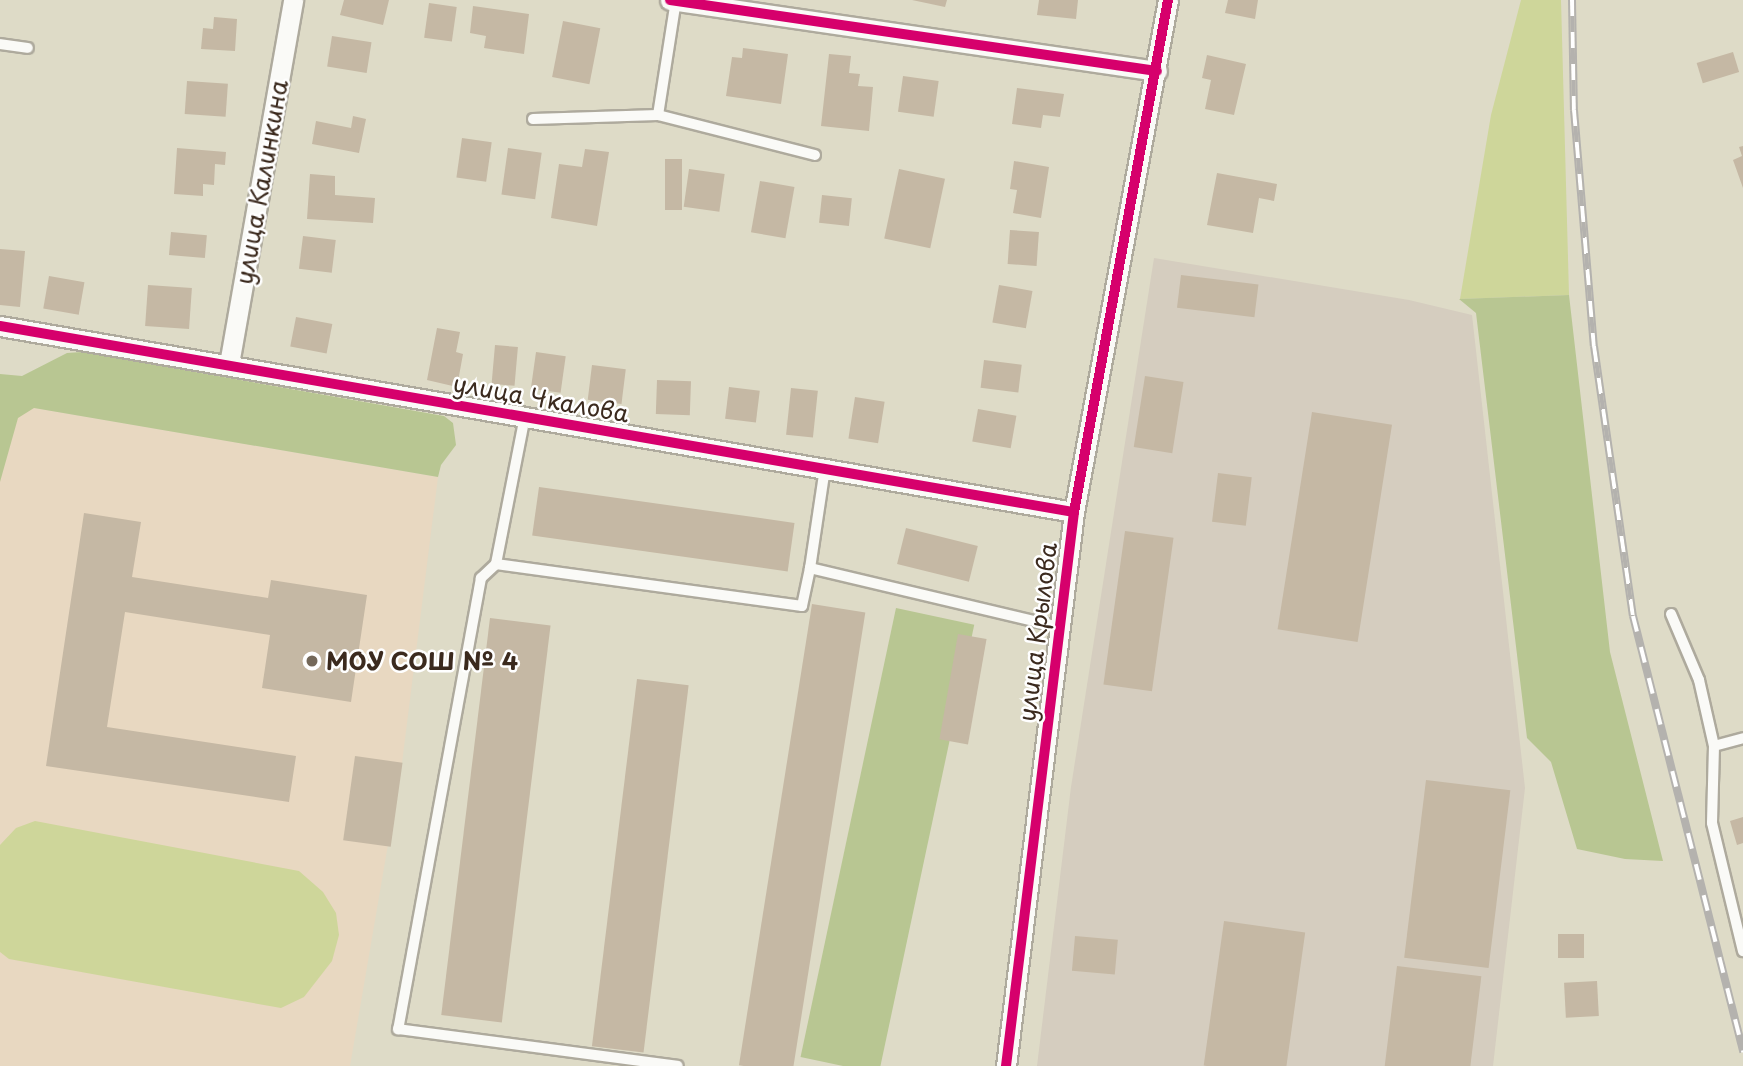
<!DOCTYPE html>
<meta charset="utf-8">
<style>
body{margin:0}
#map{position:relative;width:1743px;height:1066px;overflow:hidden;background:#dedbc7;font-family:"Playpen Sans",sans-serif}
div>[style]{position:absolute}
.built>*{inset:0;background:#e8d8c1}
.industrial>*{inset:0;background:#d5cdbf}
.green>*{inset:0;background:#ced69a}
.forest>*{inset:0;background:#b8c692;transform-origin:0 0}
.building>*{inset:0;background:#c5b8a4;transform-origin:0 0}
.roads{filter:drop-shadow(2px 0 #aeaa9d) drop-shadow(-2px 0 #aeaa9d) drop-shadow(0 2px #aeaa9d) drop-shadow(0 -2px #aeaa9d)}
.lane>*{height:10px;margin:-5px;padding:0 5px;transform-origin:5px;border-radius:5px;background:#fafaf7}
.street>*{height:19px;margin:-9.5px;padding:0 9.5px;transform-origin:9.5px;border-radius:9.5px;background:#fafaf7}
.rail>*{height:8px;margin-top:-4px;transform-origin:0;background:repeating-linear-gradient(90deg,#fff 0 16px,#b4b2ae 0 32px);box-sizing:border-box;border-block:2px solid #b4b2ae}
.cycleway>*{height:10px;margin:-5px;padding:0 5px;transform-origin:5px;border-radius:5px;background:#d6006c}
.dots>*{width:19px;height:19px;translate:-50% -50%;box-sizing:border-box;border:4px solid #fff;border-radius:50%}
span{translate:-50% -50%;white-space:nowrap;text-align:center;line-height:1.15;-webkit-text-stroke:5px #fff;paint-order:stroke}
.street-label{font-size:24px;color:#3b2a1e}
.poi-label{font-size:24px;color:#3b2a1e;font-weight:700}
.left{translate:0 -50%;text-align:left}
</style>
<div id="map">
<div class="built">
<div style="clip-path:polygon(0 402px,438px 477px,402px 763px,350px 1066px,0 1066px)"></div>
</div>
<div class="industrial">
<div style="clip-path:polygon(1154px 258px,1409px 300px,1472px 315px,1525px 788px,1493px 1066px,1037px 1066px,1071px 787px)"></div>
</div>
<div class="green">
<div style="clip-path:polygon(1521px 0,1561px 0,1569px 295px,1460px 299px,1491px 115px)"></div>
<div style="clip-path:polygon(35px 821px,299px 871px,323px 892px,336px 913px,339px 935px,332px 961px,304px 997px,281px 1008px,9px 959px,0 952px,0 845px,16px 828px)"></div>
</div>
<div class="forest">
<div style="clip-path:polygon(1569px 295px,1610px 652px,1663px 861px,1625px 859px,1577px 849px,1551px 762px,1527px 738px,1476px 313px,1459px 299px)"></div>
<div style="clip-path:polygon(82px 352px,444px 416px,453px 423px,456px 445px,441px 465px,438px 477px,34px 408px,18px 418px,0 482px,0 374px,22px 376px,67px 353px)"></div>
<div style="left:896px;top:608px;width:80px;height:459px;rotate:12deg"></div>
</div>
<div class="building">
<div style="clip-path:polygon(344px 0,389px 0,383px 25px,340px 15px)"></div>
<div style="clip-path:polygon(912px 0,947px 0,945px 7px)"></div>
<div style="clip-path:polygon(1039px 0,1078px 0,1076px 19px,1037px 15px)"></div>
<div style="clip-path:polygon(1228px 0,1258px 0,1255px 19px,1225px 13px)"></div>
<div style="left:429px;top:3px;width:28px;height:35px;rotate:8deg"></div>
<div style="clip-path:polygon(473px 6px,529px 14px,524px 54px,484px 48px,486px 36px,470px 33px)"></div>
<div style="clip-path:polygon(214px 17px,237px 19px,235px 51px,201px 49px,203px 28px,213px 29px)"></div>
<div style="left:563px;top:21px;width:38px;height:57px;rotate:11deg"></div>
<div style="left:332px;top:36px;width:40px;height:31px;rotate:9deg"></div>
<div style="clip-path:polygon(743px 48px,788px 54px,781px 104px,726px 96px,732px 57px,742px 58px)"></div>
<div style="left:1733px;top:52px;width:21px;height:38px;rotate:73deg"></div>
<div style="clip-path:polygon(829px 54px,851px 56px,849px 73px,860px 74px,858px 86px,873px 87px,869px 131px,821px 126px)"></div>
<div style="clip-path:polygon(1207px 55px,1246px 64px,1234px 115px,1205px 109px,1211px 80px,1202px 78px)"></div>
<div style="left:903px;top:76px;width:36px;height:36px;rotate:8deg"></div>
<div style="left:187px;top:81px;width:41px;height:33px;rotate:4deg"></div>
<div style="clip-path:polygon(1017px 88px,1064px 94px,1060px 117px,1043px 115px,1041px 128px,1012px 124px)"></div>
<div style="clip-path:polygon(353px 116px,366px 119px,359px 153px,312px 144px,316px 121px,351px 128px)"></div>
<div style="left:462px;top:138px;width:30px;height:40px;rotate:8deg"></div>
<div style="clip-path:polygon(1743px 146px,1743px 188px,1733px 160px,1742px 156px,1739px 147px)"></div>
<div style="clip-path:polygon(177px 148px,226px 152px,225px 165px,215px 164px,214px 185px,203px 184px,203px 196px,174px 194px)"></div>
<div style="left:508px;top:148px;width:34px;height:47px;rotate:8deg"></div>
<div style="clip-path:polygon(585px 149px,609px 152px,597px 226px,551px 218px,559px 164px,582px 167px)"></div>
<div style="left:665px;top:159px;width:17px;height:51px"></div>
<div style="clip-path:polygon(1014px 161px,1049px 167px,1041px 218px,1013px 213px,1017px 190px,1010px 189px)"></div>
<div style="left:689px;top:169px;width:36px;height:38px;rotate:8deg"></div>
<div style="left:899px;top:169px;width:47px;height:71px;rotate:12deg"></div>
<div style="clip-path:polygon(1217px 173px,1277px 184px,1274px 201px,1259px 198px,1253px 233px,1207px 225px)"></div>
<div style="clip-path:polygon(310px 174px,335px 176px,335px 195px,375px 198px,373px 223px,307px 219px)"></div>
<div style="left:760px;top:181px;width:35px;height:52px;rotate:10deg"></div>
<div style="left:822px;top:195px;width:30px;height:28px;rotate:6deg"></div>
<div style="left:1010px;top:230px;width:29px;height:34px;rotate:4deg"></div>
<div style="left:171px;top:232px;width:36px;height:23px;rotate:5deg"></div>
<div style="left:303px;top:236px;width:33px;height:33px;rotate:7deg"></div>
<div style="clip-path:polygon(0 249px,25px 251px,20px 307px,0 305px)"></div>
<div style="left:1181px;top:275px;width:78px;height:33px;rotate:7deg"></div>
<div style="left:49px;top:276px;width:36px;height:33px;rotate:10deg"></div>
<div style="left:148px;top:285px;width:44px;height:41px;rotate:4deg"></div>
<div style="left:999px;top:285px;width:34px;height:38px;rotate:10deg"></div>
<div style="left:296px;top:317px;width:37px;height:30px;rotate:11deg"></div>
<div style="clip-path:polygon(437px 328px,460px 332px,456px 352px,463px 354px,457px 387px,427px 380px)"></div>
<div style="left:495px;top:345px;width:23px;height:39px;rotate:5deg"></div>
<div style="left:536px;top:352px;width:30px;height:37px;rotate:8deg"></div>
<div style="left:984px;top:360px;width:38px;height:28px;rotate:7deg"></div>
<div style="left:592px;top:365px;width:34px;height:35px;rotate:7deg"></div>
<div style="left:1145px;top:376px;width:39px;height:72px;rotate:9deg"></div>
<div style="left:657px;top:380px;width:34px;height:34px;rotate:2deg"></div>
<div style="left:729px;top:387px;width:31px;height:32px;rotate:7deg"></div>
<div style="left:791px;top:388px;width:27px;height:47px;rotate:6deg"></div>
<div style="left:855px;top:397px;width:30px;height:42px;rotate:9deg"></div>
<div style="left:978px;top:409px;width:39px;height:33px;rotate:10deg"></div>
<div style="left:1312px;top:412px;width:81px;height:220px;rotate:9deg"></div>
<div style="left:1218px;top:473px;width:34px;height:49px;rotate:7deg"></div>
<div style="left:539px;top:487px;width:258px;height:49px;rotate:8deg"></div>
<div style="clip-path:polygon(84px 513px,141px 522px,132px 577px,268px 598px,271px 580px,367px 595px,351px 702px,262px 688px,270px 635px,125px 612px,107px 727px,296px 756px,289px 802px,46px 766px)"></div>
<div style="left:906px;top:528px;width:74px;height:37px;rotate:14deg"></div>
<div style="left:1125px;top:531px;width:49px;height:155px;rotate:8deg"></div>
<div style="left:812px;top:604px;width:54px;height:467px;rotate:9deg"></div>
<div style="left:490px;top:618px;width:61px;height:400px;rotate:7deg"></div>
<div style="left:958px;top:634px;width:29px;height:107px;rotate:10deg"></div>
<div style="left:637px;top:679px;width:52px;height:370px;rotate:7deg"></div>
<div style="left:355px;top:756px;width:48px;height:85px;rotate:8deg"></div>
<div style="left:1426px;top:780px;width:85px;height:179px;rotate:7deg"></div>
<div style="clip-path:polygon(1743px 817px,1743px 843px,1737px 845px,1730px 821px)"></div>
<div style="left:1224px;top:921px;width:82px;height:146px;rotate:8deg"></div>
<div style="left:1558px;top:934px;width:26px;height:24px"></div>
<div style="left:1075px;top:936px;width:43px;height:35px;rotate:5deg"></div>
<div style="left:1397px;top:966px;width:85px;height:101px;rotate:7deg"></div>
<div style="left:1597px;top:981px;width:35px;height:33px;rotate:87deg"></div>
</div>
<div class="roads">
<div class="lane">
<div style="left:0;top:44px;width:28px;rotate:8deg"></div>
<div style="left:658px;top:115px;width:116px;rotate:-81.1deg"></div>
<div style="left:533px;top:119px;width:125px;rotate:-1.8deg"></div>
<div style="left:658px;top:115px;width:162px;rotate:14.3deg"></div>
<div style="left:525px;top:416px;width:151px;rotate:101.1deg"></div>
<div style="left:496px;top:564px;width:309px;rotate:7.8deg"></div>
<div style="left:802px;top:606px;width:39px;rotate:-78deg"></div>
<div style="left:825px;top:468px;width:101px;rotate:98.5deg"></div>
<div style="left:810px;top:568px;width:256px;rotate:13.3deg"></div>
<div style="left:496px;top:564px;width:21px;rotate:137deg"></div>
<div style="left:481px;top:578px;width:459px;rotate:100.4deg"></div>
<div style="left:398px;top:1029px;width:282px;rotate:7.5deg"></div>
<div style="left:1671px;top:614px;width:72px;rotate:67deg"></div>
<div style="left:1699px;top:680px;width:68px;rotate:77.2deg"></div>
<div style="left:1714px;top:746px;width:77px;rotate:91.5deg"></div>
<div style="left:1712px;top:823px;width:132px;rotate:76.4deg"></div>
<div style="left:1714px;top:746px;width:30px;rotate:-15deg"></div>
</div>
<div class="street">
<div style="left:670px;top:0;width:492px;rotate:8.3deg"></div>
<div style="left:0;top:326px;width:1090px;rotate:9.83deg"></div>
<div style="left:229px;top:364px;width:370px;rotate:-80deg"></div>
<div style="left:1006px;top:1066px;width:558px;rotate:-83deg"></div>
<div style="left:1074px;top:512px;width:521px;rotate:-79.6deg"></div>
</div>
</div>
<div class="rail">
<div style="left:1572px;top:0;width:110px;rotate:89deg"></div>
<div style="left:1574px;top:110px;width:237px;rotate:85.2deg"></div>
<div style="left:1594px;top:346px;width:273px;rotate:81.8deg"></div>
<div style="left:1633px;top:616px;width:450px;rotate:75.8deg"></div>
</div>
<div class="cycleway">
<div style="left:670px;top:0;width:492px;rotate:8.3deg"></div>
<div style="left:0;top:326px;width:1090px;rotate:9.83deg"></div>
<div style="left:1006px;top:1066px;width:558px;rotate:-83deg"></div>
<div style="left:1074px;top:512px;width:521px;rotate:-79.6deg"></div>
</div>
<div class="dots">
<div style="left:312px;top:661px;background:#746859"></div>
</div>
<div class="street-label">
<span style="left:261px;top:182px;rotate:-80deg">улица Калинкина</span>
<span style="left:541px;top:398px;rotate:10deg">улица Чкалова</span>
<span style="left:1037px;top:632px;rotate:-83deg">улица Крылова</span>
</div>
<div class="poi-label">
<span class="left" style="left:326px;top:661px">МОУ СОШ № 4</span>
</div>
</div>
